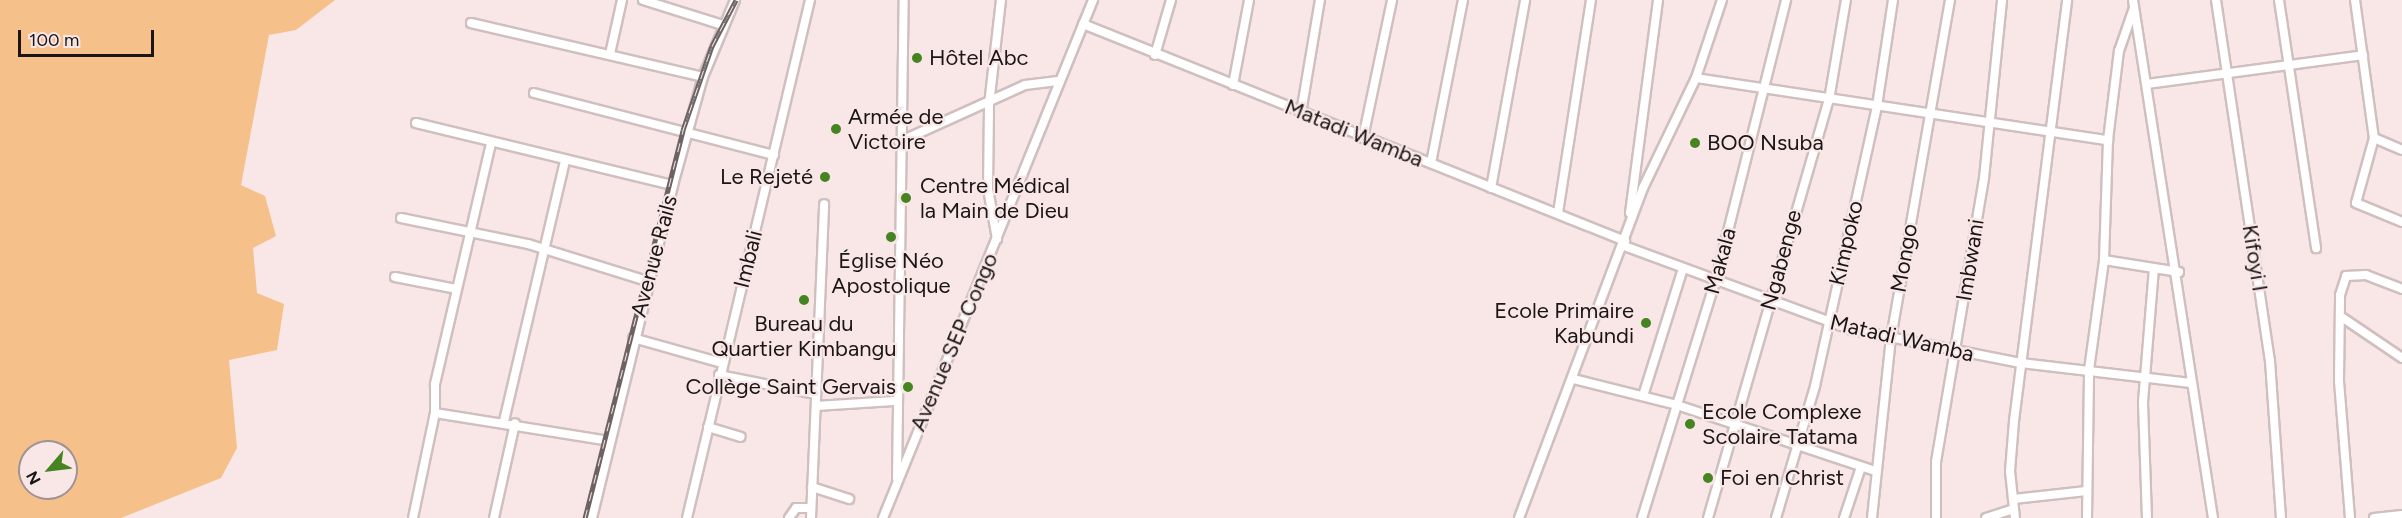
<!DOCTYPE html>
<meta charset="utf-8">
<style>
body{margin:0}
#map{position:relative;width:2402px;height:518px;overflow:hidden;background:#f8e7e6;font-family:Figtree,sans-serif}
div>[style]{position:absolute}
.green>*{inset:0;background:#f6c08a}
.roads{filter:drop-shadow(2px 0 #cfbfbe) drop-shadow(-2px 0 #cfbfbe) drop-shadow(0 2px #cfbfbe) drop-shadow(0 -2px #cfbfbe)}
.minor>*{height:8px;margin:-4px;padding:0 4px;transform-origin:4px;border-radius:4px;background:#fff}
.rail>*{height:5px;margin-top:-2.5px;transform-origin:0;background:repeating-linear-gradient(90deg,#f8e7e6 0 9px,#6d6363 0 18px);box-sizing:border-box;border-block:2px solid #6d6363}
.dots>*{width:16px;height:16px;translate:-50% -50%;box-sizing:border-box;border:3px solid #f8e7e6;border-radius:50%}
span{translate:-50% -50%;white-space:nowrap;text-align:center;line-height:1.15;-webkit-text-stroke:4.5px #f8e7e6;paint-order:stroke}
.poi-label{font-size:22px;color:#1b1515}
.left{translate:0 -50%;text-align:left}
.right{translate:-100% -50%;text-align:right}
.street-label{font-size:22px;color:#1b1515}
.north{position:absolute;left:18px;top:440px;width:60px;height:60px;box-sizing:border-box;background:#f8e7e6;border:2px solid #a09392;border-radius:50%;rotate:242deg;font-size:16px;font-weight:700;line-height:24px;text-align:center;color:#1b1515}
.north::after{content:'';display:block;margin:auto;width:21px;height:27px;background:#468321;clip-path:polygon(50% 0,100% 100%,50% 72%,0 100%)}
.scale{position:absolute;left:18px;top:30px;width:136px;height:27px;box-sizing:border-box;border:3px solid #1b1515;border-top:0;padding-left:8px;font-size:18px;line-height:21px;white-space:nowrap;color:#1b1515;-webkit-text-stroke:4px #f8e7e6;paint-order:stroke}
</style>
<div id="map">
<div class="green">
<div style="clip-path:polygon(evenodd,0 0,335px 0,296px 30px,269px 35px,241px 185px,265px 196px,276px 236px,253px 248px,257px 293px,284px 304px,277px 350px,229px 360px,237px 448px,221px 478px,121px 518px,0 518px,0 0,30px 452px,66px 452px,66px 488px,30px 488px,30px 452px)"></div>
</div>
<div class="roads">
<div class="minor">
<div style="left:643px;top:0;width:84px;rotate:17.4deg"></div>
<div style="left:2133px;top:0;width:524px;rotate:81.22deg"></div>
<div style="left:2216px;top:0;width:365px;rotate:81.5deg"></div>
<div style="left:2270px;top:361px;width:157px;rotate:86deg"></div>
<div style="left:2279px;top:0;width:251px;rotate:81.5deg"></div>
<div style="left:2355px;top:0;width:139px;rotate:82.2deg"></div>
<div style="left:2374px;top:138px;width:67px;rotate:105.5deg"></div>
<div style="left:2356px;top:203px;width:50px;rotate:22.4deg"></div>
<div style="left:471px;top:23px;width:238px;rotate:13.1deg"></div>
<div style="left:1083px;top:24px;width:584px;rotate:21.82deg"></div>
<div style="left:610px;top:54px;width:55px;rotate:-77.5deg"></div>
<div style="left:1155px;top:55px;width:57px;rotate:-73.8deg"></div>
<div style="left:1696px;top:78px;width:417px;rotate:8.6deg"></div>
<div style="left:2147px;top:84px;width:218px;rotate:-7.6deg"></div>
<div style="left:1233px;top:85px;width:86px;rotate:-79.3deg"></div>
<div style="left:534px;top:93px;width:248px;rotate:14.5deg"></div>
<div style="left:1301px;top:113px;width:115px;rotate:-80.5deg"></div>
<div style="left:416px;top:123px;width:264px;rotate:13.6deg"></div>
<div style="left:1363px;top:138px;width:141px;rotate:-78.1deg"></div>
<div style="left:2374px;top:138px;width:30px;rotate:23deg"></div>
<div style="left:899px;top:142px;width:138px;rotate:-24.3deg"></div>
<div style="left:1025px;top:85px;width:35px;rotate:-7deg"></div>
<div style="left:1431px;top:163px;width:166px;rotate:-78.9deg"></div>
<div style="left:1491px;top:188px;width:191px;rotate:-79.7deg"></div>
<div style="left:1558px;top:213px;width:216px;rotate:-81.2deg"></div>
<div style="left:1630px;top:213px;width:215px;rotate:-82.5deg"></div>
<div style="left:401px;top:218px;width:130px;rotate:11.6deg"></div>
<div style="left:528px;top:244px;width:125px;rotate:17.3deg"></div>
<div style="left:997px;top:239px;width:51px;rotate:-100.2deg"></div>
<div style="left:988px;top:189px;width:84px;rotate:-89.3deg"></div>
<div style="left:989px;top:105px;width:106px;rotate:-83.5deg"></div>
<div style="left:1624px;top:246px;width:240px;rotate:20.2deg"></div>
<div style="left:1849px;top:329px;width:175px;rotate:11.2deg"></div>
<div style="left:2021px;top:363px;width:171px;rotate:6.7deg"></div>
<div style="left:2104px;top:260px;width:76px;rotate:9.1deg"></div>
<div style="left:395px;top:277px;width:62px;rotate:11.1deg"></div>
<div style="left:2343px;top:318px;width:71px;rotate:34.1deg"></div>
<div style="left:633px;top:338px;width:92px;rotate:15.7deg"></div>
<div style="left:719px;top:375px;width:99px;rotate:11.1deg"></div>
<div style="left:1574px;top:379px;width:106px;rotate:14.2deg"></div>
<div style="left:1677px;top:405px;width:209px;rotate:18.4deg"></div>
<div style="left:1643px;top:396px;width:134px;rotate:-72.6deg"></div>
<div style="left:816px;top:406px;width:78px;rotate:-3.7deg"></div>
<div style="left:435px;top:413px;width:176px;rotate:9.1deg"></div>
<div style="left:504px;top:421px;width:268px;rotate:-76.8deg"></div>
<div style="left:708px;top:427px;width:34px;rotate:17deg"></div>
<div style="left:897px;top:478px;width:478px;rotate:-89.2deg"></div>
<div style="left:812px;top:487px;width:39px;rotate:18deg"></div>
<div style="left:2013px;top:499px;width:72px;rotate:-6.3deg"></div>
<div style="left:413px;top:518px;width:107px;rotate:-78.2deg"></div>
<div style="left:435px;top:413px;width:29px;rotate:-90deg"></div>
<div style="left:435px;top:384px;width:247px;rotate:-76.9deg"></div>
<div style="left:494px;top:518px;width:97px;rotate:-77.5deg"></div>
<div style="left:592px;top:518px;width:343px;rotate:-76.3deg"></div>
<div style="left:673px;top:185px;width:112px;rotate:-74.5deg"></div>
<div style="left:703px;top:77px;width:83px;rotate:-67.4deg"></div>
<div style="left:687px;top:518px;width:532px;rotate:-76.64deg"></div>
<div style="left:789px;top:518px;width:12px;rotate:-55deg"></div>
<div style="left:796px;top:508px;width:15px"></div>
<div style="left:811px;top:518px;width:314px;rotate:-87.6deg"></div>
<div style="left:883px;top:518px;width:559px;rotate:-67.93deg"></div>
<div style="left:1519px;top:518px;width:353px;rotate:-69.4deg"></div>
<div style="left:1643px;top:188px;width:122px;rotate:-64.3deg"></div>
<div style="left:1696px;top:78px;width:82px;rotate:-71.6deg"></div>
<div style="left:1642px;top:518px;width:250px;rotate:-72.8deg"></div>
<div style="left:1716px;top:279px;width:288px;rotate:-75.9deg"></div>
<div style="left:1708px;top:518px;width:435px;rotate:-73.9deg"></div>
<div style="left:1829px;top:100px;width:101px;rotate:-80.4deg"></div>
<div style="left:1776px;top:518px;width:138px;rotate:-73.5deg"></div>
<div style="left:1815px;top:386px;width:287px;rotate:-77.5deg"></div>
<div style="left:1877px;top:106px;width:107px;rotate:-81.4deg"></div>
<div style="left:1844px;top:518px;width:54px;rotate:-71.6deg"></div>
<div style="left:1872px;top:518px;width:181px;rotate:-84deg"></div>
<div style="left:1891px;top:338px;width:343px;rotate:-80.1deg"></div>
<div style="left:1936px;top:518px;width:56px;rotate:-90deg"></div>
<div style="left:1936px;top:462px;width:288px;rotate:-80.4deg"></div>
<div style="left:1984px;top:178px;width:179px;rotate:-84.2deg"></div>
<div style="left:1986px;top:518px;width:29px;rotate:-18deg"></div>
<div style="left:2015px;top:518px;width:47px;rotate:-96.1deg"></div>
<div style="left:2010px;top:471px;width:50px;rotate:-85.4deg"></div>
<div style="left:2014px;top:421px;width:424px;rotate:-82.8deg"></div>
<div style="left:2087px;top:518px;width:148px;rotate:-89.2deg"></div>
<div style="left:2089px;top:370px;width:111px;rotate:-82.2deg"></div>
<div style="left:2104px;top:260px;width:120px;rotate:-88.1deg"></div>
<div style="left:2108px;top:140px;width:90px;rotate:-83deg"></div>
<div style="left:2119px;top:51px;width:46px;rotate:-70.8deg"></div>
<div style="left:2147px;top:518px;width:116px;rotate:-92deg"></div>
<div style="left:2143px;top:402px;width:133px;rotate:-85.3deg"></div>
<div style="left:2350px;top:518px;width:137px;rotate:-94.6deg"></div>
<div style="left:2339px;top:381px;width:86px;rotate:-89.3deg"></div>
<div style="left:2340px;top:295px;width:20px;rotate:-72deg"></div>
<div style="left:2346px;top:276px;width:20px;rotate:-3deg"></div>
<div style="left:2366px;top:275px;width:39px;rotate:21deg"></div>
<div style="left:2374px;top:518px;width:28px;rotate:-6deg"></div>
</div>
</div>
<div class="rail">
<div style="left:585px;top:518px;width:400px;rotate:-75.8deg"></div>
<div style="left:683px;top:130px;width:89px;rotate:-71deg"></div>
<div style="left:712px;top:46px;width:52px;rotate:-62.4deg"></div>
</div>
<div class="dots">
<div style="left:917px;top:58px;background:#468321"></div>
<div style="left:836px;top:129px;background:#468321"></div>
<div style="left:1695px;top:143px;background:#468321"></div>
<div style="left:825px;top:177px;background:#468321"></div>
<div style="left:906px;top:198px;background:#468321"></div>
<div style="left:891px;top:237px;background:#468321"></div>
<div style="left:804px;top:300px;background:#468321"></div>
<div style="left:1646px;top:323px;background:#468321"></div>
<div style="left:908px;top:387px;background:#468321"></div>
<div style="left:1690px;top:424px;background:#468321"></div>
<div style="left:1708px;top:478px;background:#468321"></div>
</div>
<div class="poi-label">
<span class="left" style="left:929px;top:58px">Hôtel Abc</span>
<span class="left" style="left:848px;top:129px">Armée de<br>Victoire</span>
<span class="left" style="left:1707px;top:143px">BOO Nsuba</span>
<span class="right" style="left:813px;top:177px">Le Rejeté</span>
<span class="left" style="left:920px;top:198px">Centre Médical<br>la Main de Dieu</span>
<span style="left:891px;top:273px">Église Néo<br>Apostolique</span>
<span class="right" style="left:1634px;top:323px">Ecole Primaire<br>Kabundi</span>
<span style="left:804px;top:336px">Bureau du<br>Quartier Kimbangu</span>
<span class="right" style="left:896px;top:387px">Collège Saint Gervais</span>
<span class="left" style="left:1702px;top:424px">Ecole Complexe<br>Scolaire Tatama</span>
<span class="left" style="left:1720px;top:478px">Foi en Christ</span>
</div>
<div class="street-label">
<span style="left:1354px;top:133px;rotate:22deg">Matadi Wamba</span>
<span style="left:1846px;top:243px;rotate:-77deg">Kimpoko</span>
<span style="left:654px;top:256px;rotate:-75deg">Avenue Rails</span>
<span style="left:1904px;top:258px;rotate:-80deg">Mongo</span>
<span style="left:2255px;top:258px;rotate:81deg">Kifoyi I</span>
<span style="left:748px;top:259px;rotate:-76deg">Imbali</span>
<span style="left:1781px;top:260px;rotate:-75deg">Ngabenge</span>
<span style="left:1970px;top:260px;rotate:-81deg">Imbwani</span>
<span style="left:1720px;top:261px;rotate:-75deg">Makala</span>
<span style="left:1902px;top:338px;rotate:13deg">Matadi Wamba</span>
<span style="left:954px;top:342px;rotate:-67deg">Avenue SEP Congo</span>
</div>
<div class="north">N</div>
<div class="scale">100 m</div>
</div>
